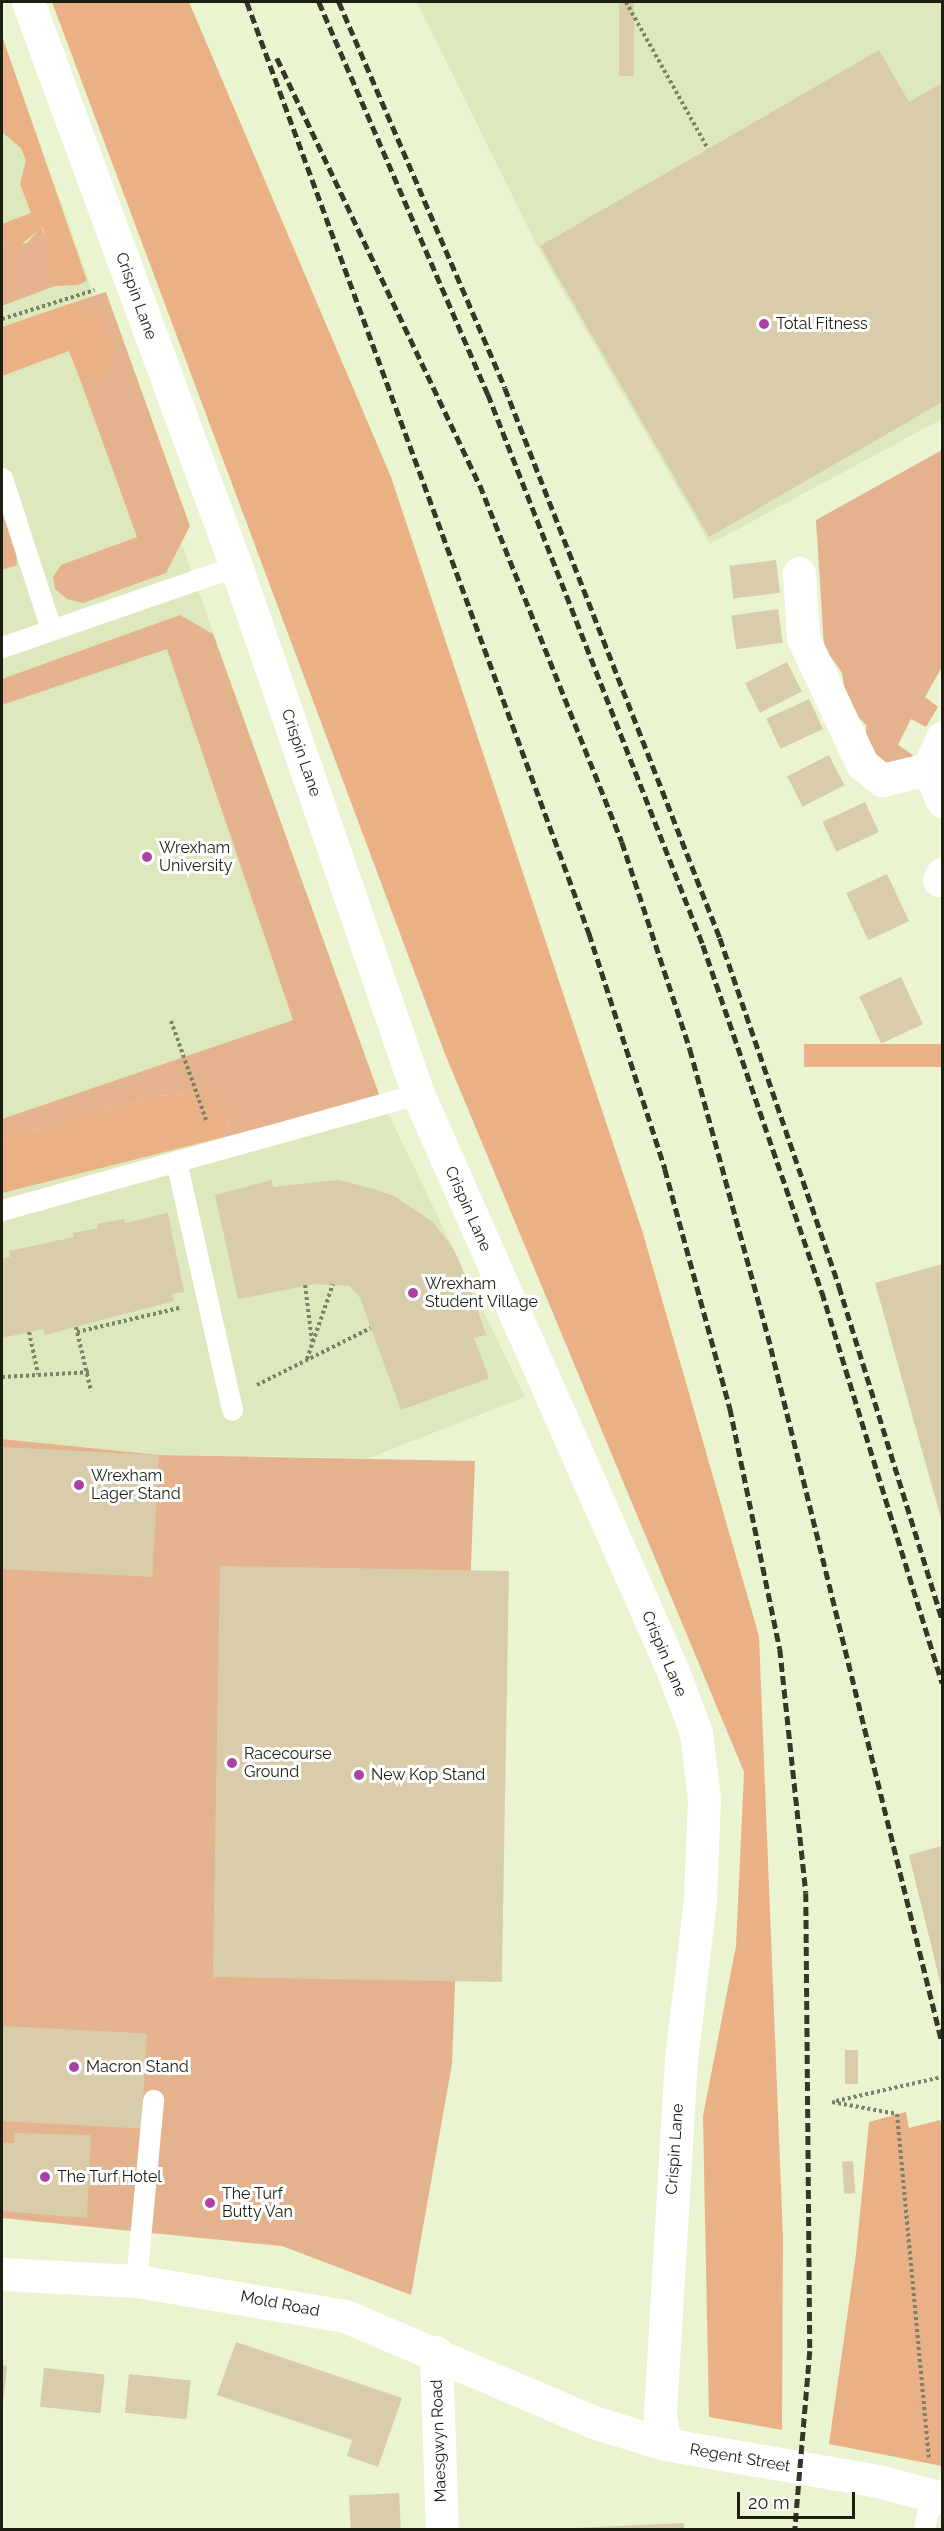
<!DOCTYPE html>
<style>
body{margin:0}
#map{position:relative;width:944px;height:2531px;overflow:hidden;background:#ebf4d1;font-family:Raleway,sans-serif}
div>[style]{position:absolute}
.built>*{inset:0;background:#dee8bd}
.green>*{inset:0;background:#e4b38e}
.forest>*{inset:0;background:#eab186;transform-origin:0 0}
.building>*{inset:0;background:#d9ccaa;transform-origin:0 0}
.path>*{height:4px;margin-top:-2px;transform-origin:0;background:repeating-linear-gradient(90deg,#7c826a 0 3px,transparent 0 6px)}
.lane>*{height:21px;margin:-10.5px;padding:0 10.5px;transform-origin:10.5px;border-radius:10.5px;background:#fff}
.street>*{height:33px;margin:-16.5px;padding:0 16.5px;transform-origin:16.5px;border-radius:16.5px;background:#fff}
.primary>*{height:33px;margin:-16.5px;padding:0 16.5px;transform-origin:16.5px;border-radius:16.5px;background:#fff}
.rail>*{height:4.5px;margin-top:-2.25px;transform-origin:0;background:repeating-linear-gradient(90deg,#353829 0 9px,transparent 0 13.5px)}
.dots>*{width:16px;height:16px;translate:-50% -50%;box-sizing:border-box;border:3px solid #fff;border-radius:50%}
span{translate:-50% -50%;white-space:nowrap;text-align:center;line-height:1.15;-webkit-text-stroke:6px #fff;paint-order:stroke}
.street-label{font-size:16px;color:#1b1e11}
.poi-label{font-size:16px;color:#1b1e11}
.left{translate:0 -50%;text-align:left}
.frame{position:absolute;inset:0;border:3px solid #1b1e11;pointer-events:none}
.scale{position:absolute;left:737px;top:2492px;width:118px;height:27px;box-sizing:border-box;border:3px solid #1b1e11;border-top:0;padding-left:8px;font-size:18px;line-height:21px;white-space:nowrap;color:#1b1e11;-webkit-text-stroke:4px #fff;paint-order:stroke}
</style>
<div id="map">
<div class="built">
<div style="clip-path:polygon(417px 2px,942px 2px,942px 419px,710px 544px,539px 250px)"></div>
<div style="clip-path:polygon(2px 36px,372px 1080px,525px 1397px,369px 1458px,159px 1455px,2px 1439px)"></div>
</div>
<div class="green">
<div style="clip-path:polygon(41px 227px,47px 241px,48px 272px,55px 286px,2px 306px,2px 240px,6px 247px,27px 243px)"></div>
<div style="clip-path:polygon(106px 292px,190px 526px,166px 573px,83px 603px,67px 599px,55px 589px,53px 577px,61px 565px,137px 537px,81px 382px,97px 380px,84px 309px,72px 303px)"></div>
<div style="clip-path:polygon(942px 450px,942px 667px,925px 697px,938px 707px,926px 727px,911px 719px,898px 745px,913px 755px,913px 764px,878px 764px,866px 744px,866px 725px,847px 705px,842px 673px,824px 647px,816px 520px)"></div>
<div style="clip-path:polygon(2px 505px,16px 549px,17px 565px,2px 570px)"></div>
<div style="clip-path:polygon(180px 615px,213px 634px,380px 1097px,224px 1137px,230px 1119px,201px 1093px,156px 1096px,2px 1139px,2px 1119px,293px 1020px,167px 649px,2px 705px,2px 679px)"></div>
<div style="clip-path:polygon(2px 1439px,159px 1455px,475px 1461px,452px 2064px,411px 2295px,282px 2246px,2px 2218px)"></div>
</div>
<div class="forest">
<div style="clip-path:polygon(52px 2px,189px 2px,391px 477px,642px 1230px,759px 1636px,783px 2238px,782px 2430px,709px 2417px,703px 2116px,736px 1946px,744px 1772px,445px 1054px)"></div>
<div style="clip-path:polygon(2px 36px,87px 281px,78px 285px,55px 286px,47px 272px,47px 241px,42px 227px,16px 249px,6px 247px,2px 240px,2px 224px,31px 213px,20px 184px,26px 160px,21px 148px,2px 132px)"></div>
<div style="clip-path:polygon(72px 303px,99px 314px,113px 354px,110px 370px,97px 380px,81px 382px,69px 351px,2px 376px,2px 327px)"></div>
<div style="left:942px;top:1044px;width:23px;height:138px;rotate:90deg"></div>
<div style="clip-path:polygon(201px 1093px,230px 1119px,224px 1137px,2px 1193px,2px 1139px,156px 1096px)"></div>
<div style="clip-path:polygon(906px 2112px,909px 2128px,940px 2120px,942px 2128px,942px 2466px,829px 2444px,856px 2254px,869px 2122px)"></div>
</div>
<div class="building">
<div style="left:619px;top:2px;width:15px;height:74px"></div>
<div style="clip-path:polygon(879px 50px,909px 102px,942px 83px,942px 402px,709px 537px,540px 246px)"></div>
<div style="left:776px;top:560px;width:33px;height:47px;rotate:83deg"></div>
<div style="left:778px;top:609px;width:34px;height:47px;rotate:82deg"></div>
<div style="left:787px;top:662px;width:33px;height:47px;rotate:63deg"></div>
<div style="left:809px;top:699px;width:33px;height:47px;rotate:65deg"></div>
<div style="left:829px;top:755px;width:34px;height:47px;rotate:63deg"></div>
<div style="left:865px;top:802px;width:33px;height:47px;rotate:65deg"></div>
<div style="left:887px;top:874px;width:52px;height:45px;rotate:65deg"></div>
<div style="left:901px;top:977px;width:52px;height:46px;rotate:65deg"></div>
<div style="clip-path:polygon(272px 1180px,273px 1187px,338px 1180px,374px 1189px,394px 1196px,433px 1222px,454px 1250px,469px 1284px,486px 1335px,474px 1338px,489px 1378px,401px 1410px,360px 1298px,350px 1286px,315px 1284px,238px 1299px,215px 1195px)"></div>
<div style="clip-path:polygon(168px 1213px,184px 1292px,172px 1294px,174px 1301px,45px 1335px,43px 1329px,2px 1338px,2px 1258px,10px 1257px,9px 1251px,74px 1237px,73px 1233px,98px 1228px,97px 1224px,124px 1219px,125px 1223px)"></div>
<div style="clip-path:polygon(942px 1264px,942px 1522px,875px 1283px)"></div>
<div style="left:2px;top:1447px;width:157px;height:122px;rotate:3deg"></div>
<div style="left:220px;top:1566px;width:289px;height:411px;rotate:1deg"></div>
<div style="clip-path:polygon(942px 1846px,942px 1990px,909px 1855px)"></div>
<div style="left:2px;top:2026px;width:145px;height:95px;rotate:3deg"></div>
<div style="left:845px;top:2050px;width:13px;height:34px"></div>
<div style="clip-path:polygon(14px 2133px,91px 2135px,87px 2218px,2px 2211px,2px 2143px,14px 2143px)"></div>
<div style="left:853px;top:2161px;width:32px;height:11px;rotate:86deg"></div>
<div style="clip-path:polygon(236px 2342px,402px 2398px,378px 2467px,347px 2456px,352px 2440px,217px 2395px)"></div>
<div style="clip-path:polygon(2px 2365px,7px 2366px,3px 2403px,2px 2403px)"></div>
<div style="left:44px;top:2368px;width:61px;height:39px;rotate:6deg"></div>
<div style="left:129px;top:2374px;width:62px;height:39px;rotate:6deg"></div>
<div style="left:399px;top:2493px;width:37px;height:50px;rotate:87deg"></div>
<div style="clip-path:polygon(684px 2523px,684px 2530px,574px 2530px,574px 2528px)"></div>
</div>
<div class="path">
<div style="left:626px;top:2px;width:168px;rotate:60.8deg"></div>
<div style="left:2px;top:319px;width:97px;rotate:-17.3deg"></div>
<div style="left:171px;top:1021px;width:107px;rotate:70.4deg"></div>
<div style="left:305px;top:1285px;width:56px;rotate:82.9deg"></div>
<div style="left:76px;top:1327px;width:66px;rotate:76.8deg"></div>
<div style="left:29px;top:1332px;width:43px;rotate:77.9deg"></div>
<div style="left:77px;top:1332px;width:105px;rotate:-13.2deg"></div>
<div style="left:307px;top:1359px;width:79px;rotate:-70.9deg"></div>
<div style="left:2px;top:1377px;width:90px;rotate:-3.2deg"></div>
<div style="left:257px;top:1385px;width:127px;rotate:-26.6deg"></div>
<div style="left:836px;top:2101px;width:109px;rotate:-12.8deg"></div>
<div style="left:832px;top:2102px;width:66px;rotate:10.5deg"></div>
<div style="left:897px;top:2114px;width:345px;rotate:84.7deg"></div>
</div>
<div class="lane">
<div style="left:2px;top:478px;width:159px;rotate:72deg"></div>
<div style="left:2px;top:647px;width:248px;rotate:-19.1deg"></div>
<div style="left:176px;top:1161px;width:255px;rotate:77.3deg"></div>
<div style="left:2px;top:1210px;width:432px;rotate:-15.6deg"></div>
<div style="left:136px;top:2281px;width:182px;rotate:-84.6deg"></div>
<div style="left:924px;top:2530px;width:36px;rotate:-79deg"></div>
</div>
<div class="street">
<div style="left:28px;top:2px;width:601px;rotate:69.76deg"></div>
<div style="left:236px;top:566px;width:558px;rotate:70.98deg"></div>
<div style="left:418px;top:1094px;width:631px;rotate:66.16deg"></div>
<div style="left:673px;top:1671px;width:66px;rotate:69.6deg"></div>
<div style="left:696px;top:1733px;width:66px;rotate:83.1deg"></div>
<div style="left:704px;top:1799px;width:101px;rotate:92.3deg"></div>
<div style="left:700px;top:1900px;width:160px;rotate:96.8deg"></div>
<div style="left:681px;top:2059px;width:357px;rotate:93.4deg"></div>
<div style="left:660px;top:2415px;width:29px;rotate:80deg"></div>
<div style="left:799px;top:573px;width:65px;rotate:86.5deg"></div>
<div style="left:803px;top:638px;width:139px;rotate:64.9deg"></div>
<div style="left:862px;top:764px;width:26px;rotate:39deg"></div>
<div style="left:882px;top:780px;width:47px;rotate:-13.4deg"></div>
<div style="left:942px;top:738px;width:34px;rotate:114deg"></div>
<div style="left:928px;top:769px;width:35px;rotate:66deg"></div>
<div style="left:939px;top:880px;width:7px;rotate:-63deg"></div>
<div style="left:436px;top:2352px;width:178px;rotate:88.1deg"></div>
</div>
<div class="primary">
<div style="left:2px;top:2274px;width:134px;rotate:3deg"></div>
<div style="left:136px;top:2281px;width:212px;rotate:9.5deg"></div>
<div style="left:345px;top:2316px;width:270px;rotate:23.1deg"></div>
<div style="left:593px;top:2422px;width:75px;rotate:17deg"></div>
<div style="left:665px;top:2444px;width:220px;rotate:9.9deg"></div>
<div style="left:882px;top:2482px;width:62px;rotate:14.9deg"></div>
</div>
<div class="rail">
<div style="left:247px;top:2px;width:992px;rotate:69.83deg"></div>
<div style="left:589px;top:933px;width:248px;rotate:72.1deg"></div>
<div style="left:665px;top:1169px;width:248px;rotate:74.8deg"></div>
<div style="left:730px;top:1408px;width:246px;rotate:78.3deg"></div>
<div style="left:780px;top:1649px;width:245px;rotate:83.9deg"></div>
<div style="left:806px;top:1893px;width:458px;rotate:89.5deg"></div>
<div style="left:810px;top:2351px;width:180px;rotate:94.8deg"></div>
<div style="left:319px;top:2px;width:427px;rotate:66.7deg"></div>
<div style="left:488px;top:394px;width:591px;rotate:68.68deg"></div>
<div style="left:703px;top:945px;width:367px;rotate:71.1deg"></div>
<div style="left:822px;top:1292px;width:409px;rotate:72.9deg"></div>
<div style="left:339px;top:2px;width:420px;rotate:66.7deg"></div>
<div style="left:505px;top:388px;width:591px;rotate:68.65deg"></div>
<div style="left:720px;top:938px;width:368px;rotate:71.1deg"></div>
<div style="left:839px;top:1286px;width:349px;rotate:72.8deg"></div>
<div style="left:277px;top:58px;width:473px;rotate:64.6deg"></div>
<div style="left:480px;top:485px;width:384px;rotate:68.3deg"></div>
<div style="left:622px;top:842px;width:218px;rotate:71.8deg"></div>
<div style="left:690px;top:1049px;width:310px;rotate:74.8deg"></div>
<div style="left:771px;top:1348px;width:715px;rotate:76.16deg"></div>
</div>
<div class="dots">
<div style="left:764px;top:324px;background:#aa42a6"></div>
<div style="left:147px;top:857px;background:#aa42a6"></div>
<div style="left:413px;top:1293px;background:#aa42a6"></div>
<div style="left:79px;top:1485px;background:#aa42a6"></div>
<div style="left:232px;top:1763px;background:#aa42a6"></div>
<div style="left:359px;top:1775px;background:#aa42a6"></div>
<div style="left:74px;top:2067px;background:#aa42a6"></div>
<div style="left:45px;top:2177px;background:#aa42a6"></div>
<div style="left:210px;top:2203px;background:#aa42a6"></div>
</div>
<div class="street-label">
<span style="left:136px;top:296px;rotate:70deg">Crispin Lane</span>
<span style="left:301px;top:753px;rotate:71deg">Crispin Lane</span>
<span style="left:468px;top:1209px;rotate:66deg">Crispin Lane</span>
<span style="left:664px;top:1654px;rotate:67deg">Crispin Lane</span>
<span style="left:675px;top:2149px;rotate:-86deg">Crispin Lane</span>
<span style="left:280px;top:2304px;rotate:11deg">Mold Road</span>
<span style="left:439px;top:2441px;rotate:-92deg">Maesgwyn Road</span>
<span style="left:740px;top:2458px;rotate:10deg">Regent Street</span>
</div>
<div class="poi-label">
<span class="left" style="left:776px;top:324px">Total Fitness</span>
<span class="left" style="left:159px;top:857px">Wrexham<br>University</span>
<span class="left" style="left:425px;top:1293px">Wrexham<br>Student Village</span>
<span class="left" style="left:91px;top:1485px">Wrexham<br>Lager Stand</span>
<span class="left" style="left:244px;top:1763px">Racecourse<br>Ground</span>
<span class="left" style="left:371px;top:1775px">New Kop Stand</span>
<span class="left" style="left:86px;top:2067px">Macron Stand</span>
<span class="left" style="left:57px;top:2177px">The Turf Hotel</span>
<span class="left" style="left:222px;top:2203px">The Turf<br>Butty Van</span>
</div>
<div class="frame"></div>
<div class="scale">20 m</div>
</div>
